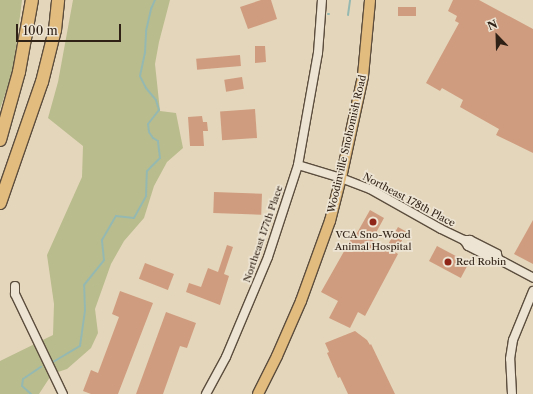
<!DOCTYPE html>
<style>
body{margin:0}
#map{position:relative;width:533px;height:394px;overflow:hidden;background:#e4d6bb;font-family:"Libre Caslon Text",serif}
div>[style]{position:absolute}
.green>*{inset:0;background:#b9bc8d}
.stream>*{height:2px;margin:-1px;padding:0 1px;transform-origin:1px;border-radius:1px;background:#95b9b1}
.building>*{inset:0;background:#d09c7f;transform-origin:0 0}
.roads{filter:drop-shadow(1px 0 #5c4e3e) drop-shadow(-1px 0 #5c4e3e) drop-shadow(0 1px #5c4e3e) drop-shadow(0 -1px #5c4e3e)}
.minor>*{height:8px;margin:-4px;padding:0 4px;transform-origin:4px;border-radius:4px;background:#ede4d3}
.major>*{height:10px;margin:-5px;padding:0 5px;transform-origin:5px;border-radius:5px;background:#e2bb7e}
.highway>*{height:12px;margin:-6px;padding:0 6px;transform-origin:6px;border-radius:6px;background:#e2bb7e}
.dots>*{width:11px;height:11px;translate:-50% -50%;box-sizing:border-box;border:2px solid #ede4d3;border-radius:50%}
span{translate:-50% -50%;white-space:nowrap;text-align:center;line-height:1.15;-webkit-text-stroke:3.5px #ede4d3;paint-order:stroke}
.street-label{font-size:10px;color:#2f2115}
.poi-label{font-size:10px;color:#2f2115}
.left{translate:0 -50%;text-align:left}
.north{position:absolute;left:477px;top:16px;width:40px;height:40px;-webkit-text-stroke:3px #ede4d3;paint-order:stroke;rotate:337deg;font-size:11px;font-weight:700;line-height:16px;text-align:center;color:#2f2115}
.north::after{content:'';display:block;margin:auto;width:14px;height:18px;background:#2f2115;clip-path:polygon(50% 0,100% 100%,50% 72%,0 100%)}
.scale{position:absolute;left:16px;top:24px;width:105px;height:18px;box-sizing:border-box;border:2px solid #2f2115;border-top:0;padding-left:5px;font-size:12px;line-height:14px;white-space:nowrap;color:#2f2115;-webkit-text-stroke:3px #ede4d3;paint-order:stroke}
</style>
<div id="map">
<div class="green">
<div style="clip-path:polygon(0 0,22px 0,13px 71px,0 109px)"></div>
<div style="clip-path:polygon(73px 0,170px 0,159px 42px,155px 64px,160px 111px,176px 113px,183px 148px,167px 162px,154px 186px,144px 218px,124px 241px,111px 264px,95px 309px,98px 333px,91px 348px,67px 369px,52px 374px,39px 394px,0 394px,0 361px,53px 335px,54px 304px,47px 255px,82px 177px,83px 146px,48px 118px,58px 82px)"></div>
</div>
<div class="stream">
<div style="left:328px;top:14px;width:1px"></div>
<div style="left:348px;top:15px;width:15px;rotate:-82deg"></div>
<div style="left:53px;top:362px;width:31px;rotate:-31deg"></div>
<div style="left:80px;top:346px;width:36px;rotate:-82deg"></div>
<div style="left:85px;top:310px;width:25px;rotate:-92deg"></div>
<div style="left:84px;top:285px;width:32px;rotate:-51deg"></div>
<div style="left:104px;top:260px;width:20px;rotate:-96deg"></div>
<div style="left:102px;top:240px;width:28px;rotate:-60deg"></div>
<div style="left:116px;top:216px;width:18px;rotate:6deg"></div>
<div style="left:134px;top:218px;width:25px;rotate:-61deg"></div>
<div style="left:146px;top:196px;width:25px;rotate:-88deg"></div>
<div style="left:147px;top:171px;width:18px;rotate:-45deg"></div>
<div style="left:160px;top:158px;width:17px;rotate:-97deg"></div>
<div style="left:158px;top:141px;width:6px;rotate:-149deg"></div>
<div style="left:153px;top:138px;width:7px;rotate:-124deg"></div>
<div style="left:149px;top:132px;width:8px;rotate:-97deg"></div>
<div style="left:148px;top:124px;width:18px;rotate:-52deg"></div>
<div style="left:159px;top:110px;width:10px;rotate:-107deg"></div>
<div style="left:156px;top:100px;width:16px;rotate:-130deg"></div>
<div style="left:146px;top:88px;width:13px;rotate:-117deg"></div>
<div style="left:140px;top:76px;width:24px;rotate:-78deg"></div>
<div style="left:145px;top:53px;width:22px;rotate:-87deg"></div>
<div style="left:146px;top:31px;width:23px;rotate:-77deg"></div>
<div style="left:151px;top:9px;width:10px;rotate:-66deg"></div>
<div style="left:31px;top:394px;width:12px;rotate:-138deg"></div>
<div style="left:22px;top:386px;width:7px;rotate:-82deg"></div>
<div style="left:23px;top:379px;width:22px;rotate:-34deg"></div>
</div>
<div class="building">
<div style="clip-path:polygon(261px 0,271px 0,277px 19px,248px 29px,240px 7px)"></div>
<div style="clip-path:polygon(453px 0,479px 0,533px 29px,533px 153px,496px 135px,499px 129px,460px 107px,463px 100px,442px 88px,440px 91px,426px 83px,459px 23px,455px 21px,457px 16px,448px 11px)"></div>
<div style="left:416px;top:7px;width:9px;height:18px;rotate:90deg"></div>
<div style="clip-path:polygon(255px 46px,265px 46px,266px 62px,255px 63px)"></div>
<div style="left:240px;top:55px;width:11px;height:44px;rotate:85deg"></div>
<div style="left:242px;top:77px;width:12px;height:18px;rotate:81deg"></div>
<div style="left:255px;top:109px;width:29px;height:35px;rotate:86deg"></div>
<div style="clip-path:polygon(202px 116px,203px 122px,207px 122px,208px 131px,203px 131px,204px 146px,190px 146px,188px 117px)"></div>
<div style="left:214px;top:192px;width:48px;height:21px;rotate:2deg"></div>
<div style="clip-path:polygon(370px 210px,384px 218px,372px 240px,386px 248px,398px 227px,407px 232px,395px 252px,398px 254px,365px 316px,358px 312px,350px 328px,329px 318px,338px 301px,321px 292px,355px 232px,357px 233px)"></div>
<div style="clip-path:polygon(533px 220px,533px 264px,514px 254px)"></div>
<div style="clip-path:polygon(227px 245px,233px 247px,224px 274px,229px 276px,220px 305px,186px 292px,189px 283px,201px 287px,208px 268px,218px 272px)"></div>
<div style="left:437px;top:246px;width:36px;height:17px;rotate:28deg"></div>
<div style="left:145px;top:263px;width:31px;height:17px;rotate:21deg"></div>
<div style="clip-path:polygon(120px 291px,153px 303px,118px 394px,91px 394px,83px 391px,91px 370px,98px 373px,119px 317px,112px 314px)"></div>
<div style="clip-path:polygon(166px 312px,196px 323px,187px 348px,180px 346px,163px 394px,136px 394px)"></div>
<div style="clip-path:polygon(355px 331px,367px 340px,370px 345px,371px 344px,395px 394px,348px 394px,340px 377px,338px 378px,327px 353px,329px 352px,325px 343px)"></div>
</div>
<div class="roads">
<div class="minor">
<div style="left:298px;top:165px;width:45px;rotate:16.8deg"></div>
<div style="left:341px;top:178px;width:31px;rotate:21deg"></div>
<div style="left:370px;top:189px;width:81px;rotate:29.4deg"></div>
<div style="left:441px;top:229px;width:25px;rotate:26deg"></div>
<div style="left:464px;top:240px;width:6px"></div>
<div style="left:470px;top:240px;width:30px;rotate:27deg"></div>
<div style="left:497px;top:254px;width:5px;rotate:79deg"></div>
<div style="left:464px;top:240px;width:7px;rotate:56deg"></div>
<div style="left:468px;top:246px;width:28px;rotate:27deg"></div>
<div style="left:493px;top:259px;width:5px"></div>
<div style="left:498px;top:259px;width:40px;rotate:28deg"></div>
<div style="left:15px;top:286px;width:8px;rotate:90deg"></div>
<div style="left:15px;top:294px;width:111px;rotate:64.4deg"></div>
<div style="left:206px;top:394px;width:42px;rotate:-61.6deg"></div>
<div style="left:226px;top:357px;width:108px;rotate:-67.2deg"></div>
<div style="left:268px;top:257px;width:97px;rotate:-71.9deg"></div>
<div style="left:298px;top:165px;width:114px;rotate:-79.9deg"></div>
<div style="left:318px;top:53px;width:53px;rotate:-85.7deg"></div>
<div style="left:512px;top:394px;width:35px;rotate:-93deg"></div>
<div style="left:510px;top:359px;width:19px;rotate:-81deg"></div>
<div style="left:513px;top:340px;width:53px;rotate:-67.8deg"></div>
</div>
<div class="major">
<div style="left:258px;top:394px;width:42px;rotate:-63.4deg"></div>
<div style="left:277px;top:356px;width:60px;rotate:-66.4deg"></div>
<div style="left:301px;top:301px;width:85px;rotate:-70.1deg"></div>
<div style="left:330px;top:221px;width:44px;rotate:-75.7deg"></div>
<div style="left:341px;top:178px;width:104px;rotate:-77.8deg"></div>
<div style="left:363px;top:76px;width:76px;rotate:-84.7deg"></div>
</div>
<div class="highway">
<div style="left:0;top:140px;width:71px;rotate:-74.4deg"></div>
<div style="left:19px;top:72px;width:73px;rotate:-79.8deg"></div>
<div style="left:0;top:203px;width:128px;rotate:-70.9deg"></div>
<div style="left:42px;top:82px;width:54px;rotate:-76deg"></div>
<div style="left:55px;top:30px;width:30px;rotate:-84deg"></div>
</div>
</div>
<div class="dots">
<div style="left:373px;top:222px;background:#8f2418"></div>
<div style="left:448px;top:262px;background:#8f2418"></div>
</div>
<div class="street-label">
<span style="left:347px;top:144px;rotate:-77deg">Woodinville Snohomish Road</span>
<span style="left:409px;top:200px;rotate:28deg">Northeast 178th Place</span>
<span style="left:263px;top:234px;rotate:-71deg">Northeast 177th Place</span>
</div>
<div class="poi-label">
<span style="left:373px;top:240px">VCA Sno-Wood<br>Animal Hospital</span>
<span class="left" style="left:456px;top:262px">Red Robin</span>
</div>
<div class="north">N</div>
<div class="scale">100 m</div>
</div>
